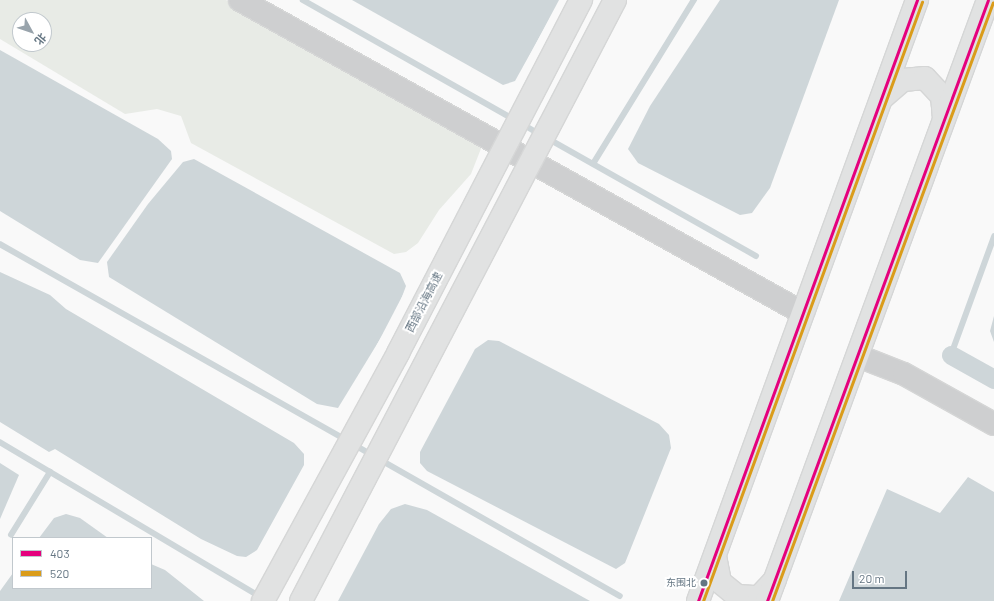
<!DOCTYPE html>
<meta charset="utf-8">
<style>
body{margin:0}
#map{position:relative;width:994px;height:601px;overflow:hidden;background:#f9f9f9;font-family:Barlow,"Noto Sans SC",sans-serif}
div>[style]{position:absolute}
.green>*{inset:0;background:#e8ebe6}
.water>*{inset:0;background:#ced6d9}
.pier>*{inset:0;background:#f9f9f9}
.stream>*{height:5.5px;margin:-2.75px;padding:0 2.75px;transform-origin:2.75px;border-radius:2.75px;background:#ced6d9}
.canal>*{height:19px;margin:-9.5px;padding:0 9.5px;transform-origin:9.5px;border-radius:9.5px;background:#ced6d9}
.roads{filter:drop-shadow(1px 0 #d5d6d6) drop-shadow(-1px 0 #d5d6d6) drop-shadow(0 1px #d5d6d6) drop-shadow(0 -1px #d5d6d6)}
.minor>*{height:22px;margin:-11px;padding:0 11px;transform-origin:11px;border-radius:11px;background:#cecfd0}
.highway>*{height:22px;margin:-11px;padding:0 11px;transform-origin:11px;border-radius:11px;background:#e1e2e2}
.bridges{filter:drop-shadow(1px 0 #d5d6d6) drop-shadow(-1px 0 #d5d6d6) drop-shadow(0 1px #d5d6d6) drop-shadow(0 -1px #d5d6d6)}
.highway-bridge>*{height:22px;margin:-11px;padding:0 11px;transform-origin:11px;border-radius:11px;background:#e1e2e2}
.bus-1>*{height:3px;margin:-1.5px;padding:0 1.5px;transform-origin:1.5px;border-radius:1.5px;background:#e5007d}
.bus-2>*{height:3px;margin:-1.5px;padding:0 1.5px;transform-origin:1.5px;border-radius:1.5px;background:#da9c1a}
.dots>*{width:11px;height:11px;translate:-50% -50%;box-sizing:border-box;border:2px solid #fff;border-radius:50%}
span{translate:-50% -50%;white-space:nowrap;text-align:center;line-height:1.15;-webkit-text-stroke:4px #fff;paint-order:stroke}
.bus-label{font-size:10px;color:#657683}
.right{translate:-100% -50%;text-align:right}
.street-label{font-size:11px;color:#657683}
.legend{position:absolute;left:12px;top:537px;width:140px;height:52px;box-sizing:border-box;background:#fff;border:1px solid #c1c8cd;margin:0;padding:5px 7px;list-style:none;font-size:12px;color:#657683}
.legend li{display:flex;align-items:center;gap:8px;height:20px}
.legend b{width:20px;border:1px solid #c1c8cd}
.north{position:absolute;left:12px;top:12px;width:40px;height:40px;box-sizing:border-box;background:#fff;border:1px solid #c1c8cd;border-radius:50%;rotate:130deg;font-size:11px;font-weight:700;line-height:16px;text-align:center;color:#657683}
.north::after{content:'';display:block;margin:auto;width:14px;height:18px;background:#99a4ac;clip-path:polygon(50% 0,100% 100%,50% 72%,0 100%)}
.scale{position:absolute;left:852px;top:571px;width:55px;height:18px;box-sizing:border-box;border:2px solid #657683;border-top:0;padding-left:5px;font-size:12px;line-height:14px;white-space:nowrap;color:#657683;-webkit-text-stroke:3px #fff;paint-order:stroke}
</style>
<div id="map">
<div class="green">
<div style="clip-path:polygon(evenodd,0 0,226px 0,482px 146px,471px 174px,439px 210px,418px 243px,406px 252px,394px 254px,191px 143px,181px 116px,157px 109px,125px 114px,0 39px,0 0,20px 20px,44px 20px,44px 44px,20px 44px,20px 20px)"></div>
</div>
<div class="water">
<div style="clip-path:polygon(352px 0,560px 0,515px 81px,503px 85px)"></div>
<div style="clip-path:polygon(720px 0,839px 0,770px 188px,752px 213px,740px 215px,638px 163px,628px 149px,650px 106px)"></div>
<div style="clip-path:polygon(0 50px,158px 139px,171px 151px,172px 159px,98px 263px,80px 260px,0 211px)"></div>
<div style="clip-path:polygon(194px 159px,400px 273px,406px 286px,396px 313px,338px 408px,317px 404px,109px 277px,107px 262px,148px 204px,183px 162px)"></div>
<div style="clip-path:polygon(0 272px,50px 295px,66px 309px,294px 443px,304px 454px,304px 465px,257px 550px,246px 557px,237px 556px,201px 539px,55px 449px,49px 452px,0 422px)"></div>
<div style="clip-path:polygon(994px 316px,994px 342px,990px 331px)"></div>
<div style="clip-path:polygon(488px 340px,499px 341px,659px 424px,669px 435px,671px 448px,625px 563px,616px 569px,427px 471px,420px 463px,420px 452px,475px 349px)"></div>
<div style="clip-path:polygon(0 463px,19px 475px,0 519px)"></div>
<div style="clip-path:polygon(968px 477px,994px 492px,994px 601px,839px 601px,887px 489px,940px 513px)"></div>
<div style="clip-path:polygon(405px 504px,427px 510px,590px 601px,338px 601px,379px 524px,391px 509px)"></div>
<div style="clip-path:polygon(66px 514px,80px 518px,108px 538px,39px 538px,54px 518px)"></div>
<div style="clip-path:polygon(151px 564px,165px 570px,204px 601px,0 601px,0 591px,13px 573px,13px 588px,151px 588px)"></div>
</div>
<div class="pier">
<div style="clip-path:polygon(559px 0,562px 0,515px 83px)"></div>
<div style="clip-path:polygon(407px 287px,398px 314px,356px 385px)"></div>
<div style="clip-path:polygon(380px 520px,379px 522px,336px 600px,377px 523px)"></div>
</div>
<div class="stream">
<div style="left:303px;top:0;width:241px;rotate:29.5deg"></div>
<div style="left:521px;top:123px;width:21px;rotate:31deg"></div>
<div style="left:547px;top:138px;width:240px;rotate:29.4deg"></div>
<div style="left:593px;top:164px;width:193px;rotate:-58.4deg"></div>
<div style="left:0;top:244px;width:398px;rotate:29.5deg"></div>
<div style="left:951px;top:355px;width:126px;rotate:-70deg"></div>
<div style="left:0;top:442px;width:304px;rotate:30.7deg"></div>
<div style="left:353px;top:444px;width:22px;rotate:30deg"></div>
<div style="left:379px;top:459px;width:277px;rotate:29.6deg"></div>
<div style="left:11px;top:535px;width:74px;rotate:-58.2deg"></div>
</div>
<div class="canal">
<div style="left:951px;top:355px;width:49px;rotate:29.2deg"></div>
</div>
<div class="roads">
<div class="minor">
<div style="left:240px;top:0;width:644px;rotate:29.07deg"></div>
<div style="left:858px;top:356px;width:49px;rotate:21.4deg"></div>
<div style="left:904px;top:374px;width:103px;rotate:29.1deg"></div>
</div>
<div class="highway">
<div style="left:882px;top:98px;width:28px;rotate:-41deg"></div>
<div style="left:903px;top:80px;width:22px;rotate:-5deg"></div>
<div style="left:925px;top:78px;width:25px;rotate:47deg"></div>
<div style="left:942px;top:96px;width:22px;rotate:85deg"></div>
<div style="left:715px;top:556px;width:26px;rotate:79deg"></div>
<div style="left:720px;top:582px;width:22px;rotate:39deg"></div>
<div style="left:737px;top:596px;width:22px;rotate:3deg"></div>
<div style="left:759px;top:597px;width:23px;rotate:-47deg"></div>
<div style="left:698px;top:601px;width:640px;rotate:-69.98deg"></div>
<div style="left:767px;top:601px;width:640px;rotate:-69.81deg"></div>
</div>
</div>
<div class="bridges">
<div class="highway-bridge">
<div style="left:263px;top:601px;width:282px;rotate:-61.4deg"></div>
<div style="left:398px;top:353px;width:398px;rotate:-62.6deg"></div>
<div style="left:301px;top:601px;width:678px;rotate:-62.41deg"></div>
</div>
</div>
<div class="bus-1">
<div style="left:698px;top:601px;width:640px;rotate:-69.98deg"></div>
<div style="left:767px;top:601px;width:640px;rotate:-69.81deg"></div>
</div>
<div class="bus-2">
<div style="left:703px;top:601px;width:638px;rotate:-69.92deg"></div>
<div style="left:772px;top:601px;width:638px;rotate:-69.75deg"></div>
</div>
<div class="dots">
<div style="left:704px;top:583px;background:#657683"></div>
</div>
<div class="bus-label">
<span class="right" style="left:696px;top:583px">东围北</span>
</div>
<div class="street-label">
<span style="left:424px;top:302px;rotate:-63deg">西部沿海高速</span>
</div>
<ul class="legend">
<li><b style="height:5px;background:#e5007d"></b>403</li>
<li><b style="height:5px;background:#da9c1a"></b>520</li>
</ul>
<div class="north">北</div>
<div class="scale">20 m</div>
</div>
